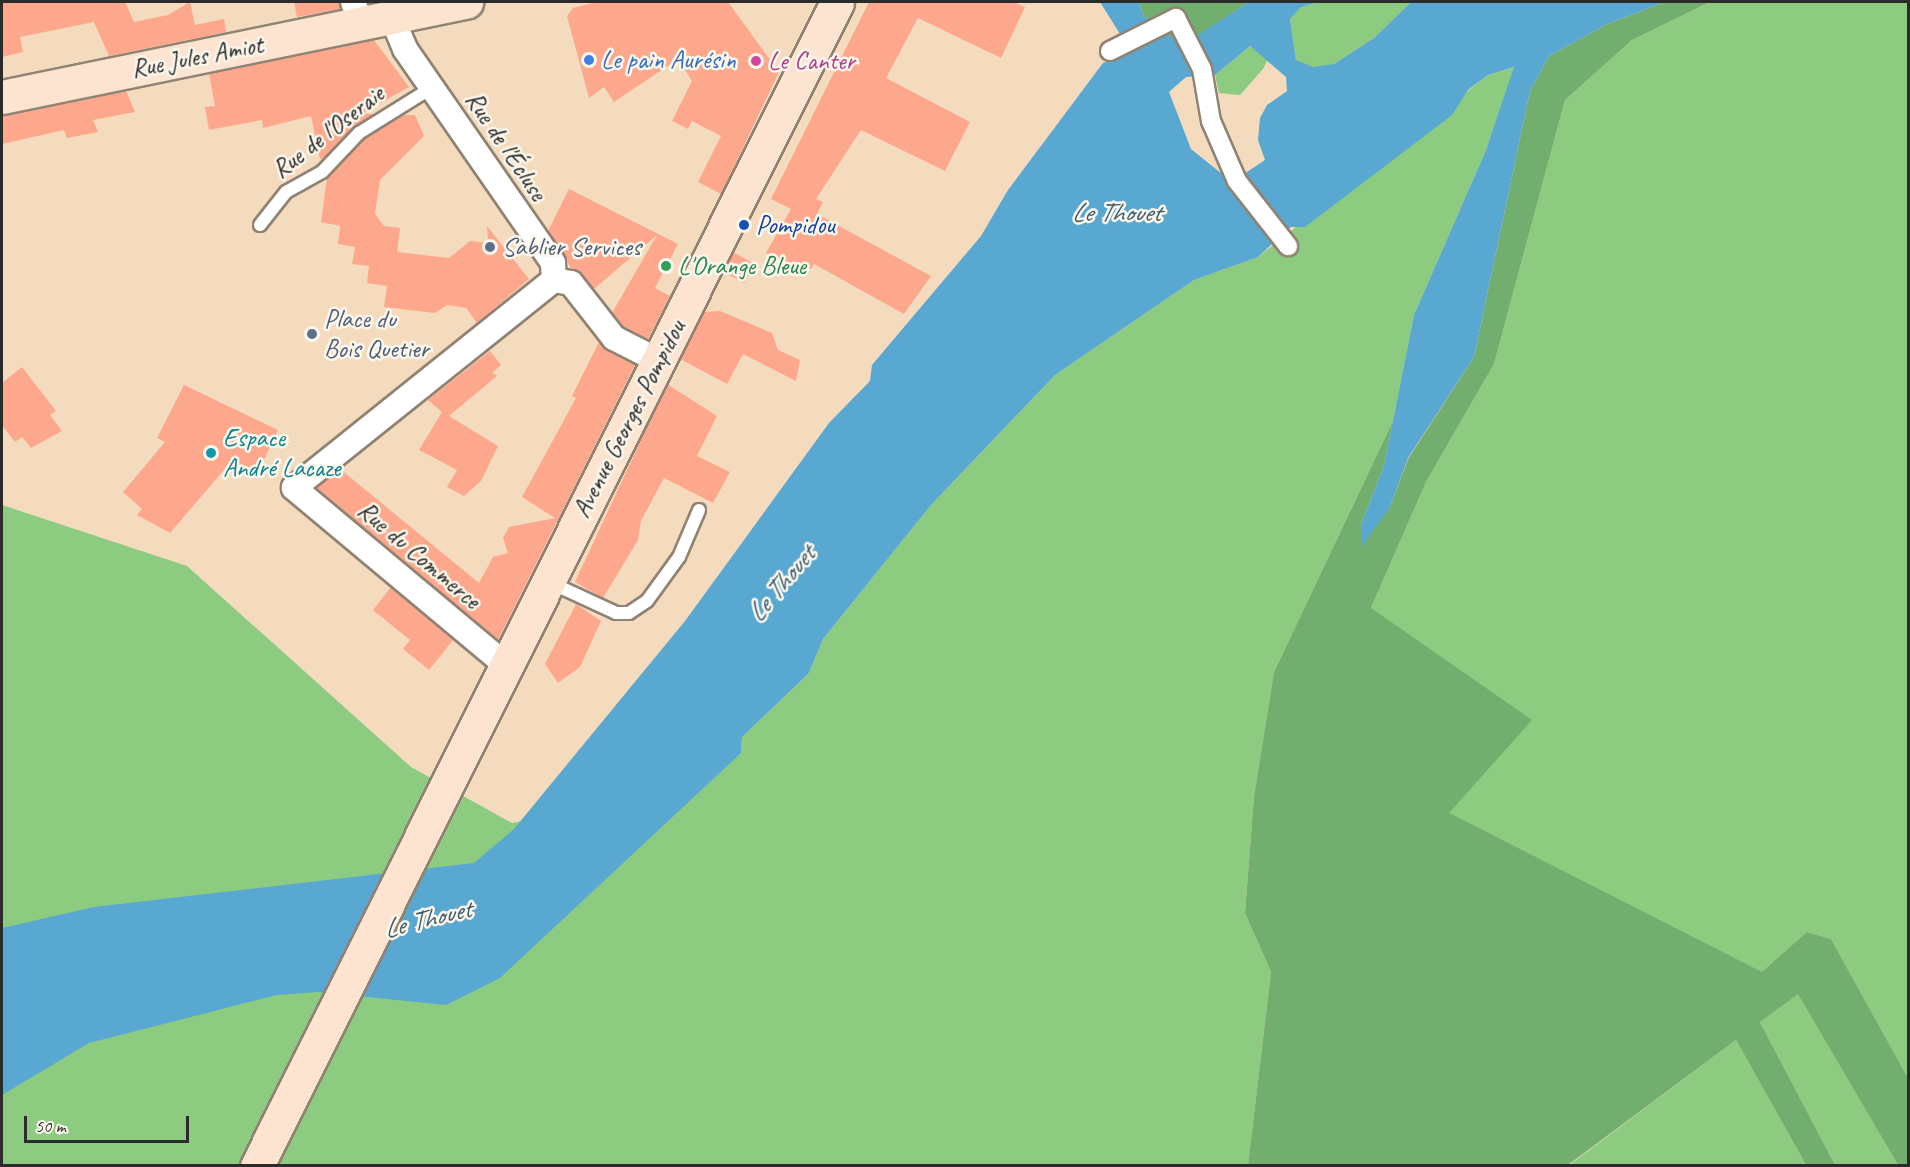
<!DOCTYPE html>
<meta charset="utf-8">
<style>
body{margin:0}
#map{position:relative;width:1910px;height:1167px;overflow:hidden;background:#f4dbbe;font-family:Caveat,sans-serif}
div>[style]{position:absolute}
.green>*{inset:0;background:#8dcb81}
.forest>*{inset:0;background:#72af6f}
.water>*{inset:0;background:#58a8d2}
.building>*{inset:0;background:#fda88c;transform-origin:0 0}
.roads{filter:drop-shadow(2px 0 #908374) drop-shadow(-2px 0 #908374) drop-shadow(0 2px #908374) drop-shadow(0 -2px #908374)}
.service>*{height:12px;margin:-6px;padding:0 6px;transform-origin:6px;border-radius:6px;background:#fff}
.pedestrian>*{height:18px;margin:-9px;padding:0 9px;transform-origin:9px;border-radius:9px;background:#fff}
.minor>*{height:24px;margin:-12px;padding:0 12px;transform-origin:12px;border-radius:12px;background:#fff}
.secondary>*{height:33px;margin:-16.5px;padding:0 16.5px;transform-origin:16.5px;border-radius:16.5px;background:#fde4d1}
.dots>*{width:16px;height:16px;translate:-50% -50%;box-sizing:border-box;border:3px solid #fbf7ec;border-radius:50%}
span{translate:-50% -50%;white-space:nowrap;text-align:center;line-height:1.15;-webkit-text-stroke:5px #fbf7ec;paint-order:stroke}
.street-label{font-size:26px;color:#2b2b2b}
.shop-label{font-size:26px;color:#366cbe}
.left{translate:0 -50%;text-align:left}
.hotel-label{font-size:26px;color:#b23c85}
.transit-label{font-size:26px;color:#164399}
.service-label{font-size:26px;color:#4e5e75}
.leisure-label{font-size:26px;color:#27864d}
.culture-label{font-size:26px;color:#0d838f}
.water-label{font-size:27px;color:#3d5d6e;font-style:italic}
.frame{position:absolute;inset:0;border:3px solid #2b2b2b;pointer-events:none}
.scale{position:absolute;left:24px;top:1116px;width:165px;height:27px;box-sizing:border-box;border:3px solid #2b2b2b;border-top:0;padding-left:8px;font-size:18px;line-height:21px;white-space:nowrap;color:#2b2b2b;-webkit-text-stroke:4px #fbf7ec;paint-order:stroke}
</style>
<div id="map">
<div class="green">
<div style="clip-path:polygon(1319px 2px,1411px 2px,1374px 38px,1334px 64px,1313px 68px,1296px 61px,1290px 19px,1300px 7px)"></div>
<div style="clip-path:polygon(1710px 2px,1908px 2px,1908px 1078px,1831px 939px,1807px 932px,1762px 973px,1448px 813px,1371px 608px,1426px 482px,1494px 364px,1565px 100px,1632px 40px)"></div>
<div style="clip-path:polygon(1250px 46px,1268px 59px,1263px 69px,1240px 95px,1219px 93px,1215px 75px)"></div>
<div style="clip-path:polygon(1515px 67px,1486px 150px,1414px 315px,1393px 421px,1274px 672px,1254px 796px,1245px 913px,1271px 972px,1248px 1165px,2px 1166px,2px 505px,187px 566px,411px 767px,512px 823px,702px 785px,741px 753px,742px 737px,809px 673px,823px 639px,931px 505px,1055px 375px,1194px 280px,1258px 257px,1488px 75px)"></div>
<div style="clip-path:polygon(1798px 993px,1898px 1165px,1835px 1165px,1760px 1022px)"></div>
<div style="clip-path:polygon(1736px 1040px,1806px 1165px,1568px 1166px)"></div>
</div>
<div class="forest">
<div style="clip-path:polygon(1139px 2px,1249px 2px,1179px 48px,1159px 21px,1144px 17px)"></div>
<div style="clip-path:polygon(1665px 2px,1710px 2px,1632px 40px,1565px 100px,1494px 364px,1426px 482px,1371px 608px,1532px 720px,1449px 813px,1762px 972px,1807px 932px,1831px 939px,1908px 1078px,1908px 1165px,1898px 1165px,1798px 994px,1760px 1022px,1835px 1165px,1806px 1165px,1736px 1040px,1568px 1165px,1248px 1165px,1271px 972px,1245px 913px,1254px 796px,1274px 672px,1393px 421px,1384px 466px,1361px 525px,1390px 507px,1408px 459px,1474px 357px,1530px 91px,1549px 56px,1607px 24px)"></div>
</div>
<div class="water">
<div style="clip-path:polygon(evenodd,1100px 2px,1139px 2px,1144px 17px,1159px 21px,1179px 47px,1249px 2px,1319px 2px,1301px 7px,1290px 19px,1296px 60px,1313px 67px,1334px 64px,1374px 38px,1411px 2px,1665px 2px,1607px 24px,1549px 56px,1530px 91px,1474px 357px,1408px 458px,1390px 507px,1362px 546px,1361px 525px,1384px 466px,1414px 315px,1486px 150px,1514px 67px,1488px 75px,1468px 90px,1452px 115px,1305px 227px,1291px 227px,1258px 257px,1194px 280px,1055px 375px,931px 505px,823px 639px,809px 673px,742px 737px,741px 753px,500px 978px,446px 1005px,318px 992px,277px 995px,89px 1043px,2px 1095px,2px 928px,94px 907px,474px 863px,514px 829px,685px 621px,829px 423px,870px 381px,872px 365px,981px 236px,1008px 190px,1103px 63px,1114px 59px,1120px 34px,1100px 2px,1250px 46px,1286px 77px,1287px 91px,1267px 105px,1260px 118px,1258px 140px,1265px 160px,1232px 182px,1191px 149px,1169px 92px,1186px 77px,1215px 75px,1250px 46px)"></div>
</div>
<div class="building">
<div style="clip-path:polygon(2px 2px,125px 2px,134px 22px,168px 15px,190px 2px,195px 25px,224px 19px,226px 32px,109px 56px,94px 22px,20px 37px,23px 52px,2px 57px)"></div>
<div style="clip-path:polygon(294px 2px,339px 2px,340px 9px,297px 17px)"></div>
<div style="clip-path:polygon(597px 2px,728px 2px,779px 72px,721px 194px,698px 182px,721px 136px,692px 121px,688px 129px,672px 121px,692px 81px,678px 59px,614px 102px,604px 87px,589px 98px,567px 16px,573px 8px)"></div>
<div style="clip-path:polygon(869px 2px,1014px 2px,1025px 7px,1001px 58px,918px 18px,886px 78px,970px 122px,945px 171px,861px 130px,816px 199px,823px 202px,817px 214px,931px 276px,904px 314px,814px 264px,807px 276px,766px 253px,791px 209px,771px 199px)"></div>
<div style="clip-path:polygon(374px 40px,409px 87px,361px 114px,374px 114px,325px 157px,320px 159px,311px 116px,263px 128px,262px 120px,209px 130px,205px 107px,215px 106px,209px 74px)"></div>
<div style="clip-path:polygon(126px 91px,135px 112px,93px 120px,98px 132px,67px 138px,64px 130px,2px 144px,2px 115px)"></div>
<div style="clip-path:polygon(404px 115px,415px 115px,424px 136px,380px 180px,375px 214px,384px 226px,400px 228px,397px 252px,449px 258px,470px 241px,488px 243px,487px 226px,529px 279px,477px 323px,466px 308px,447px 305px,435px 313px,384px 307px,387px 286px,367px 283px,369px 266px,352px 264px,355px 247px,338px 244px,340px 226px,321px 222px,327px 178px,364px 139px)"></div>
<div style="clip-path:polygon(569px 189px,678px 244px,655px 288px,670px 296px,648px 339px,623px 327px,612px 313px,657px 235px,594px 289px,571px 268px,548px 231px)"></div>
<div style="left:733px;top:252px;width:25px;height:22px;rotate:29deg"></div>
<div style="clip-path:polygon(720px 311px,772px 333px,778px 350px,800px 360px,796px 381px,743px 354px,727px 384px,680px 359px,703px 312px)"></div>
<div style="clip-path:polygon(599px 342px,635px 365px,498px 640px,317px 488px,340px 469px,479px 583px,493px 557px,508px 553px,503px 538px,509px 527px,555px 518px,522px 497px,576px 398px,572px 396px)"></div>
<div style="clip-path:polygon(490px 351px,501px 365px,492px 373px,497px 376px,449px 416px,498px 446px,481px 481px,464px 496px,447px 487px,457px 470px,419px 450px,442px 412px,428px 400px)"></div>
<div style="clip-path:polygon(22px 367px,56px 411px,50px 415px,62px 431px,31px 448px,22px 437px,15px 442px,2px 425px,2px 383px)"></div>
<div style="clip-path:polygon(667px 384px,717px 416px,697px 456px,730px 472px,713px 503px,664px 478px,641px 521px,638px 540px,603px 598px,575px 582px)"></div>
<div style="clip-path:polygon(184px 385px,278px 430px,256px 476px,229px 464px,170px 533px,137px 515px,142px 509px,123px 492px,165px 442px,157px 438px)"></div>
<div style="clip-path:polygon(391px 587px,453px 640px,429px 670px,403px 649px,410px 640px,373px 610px)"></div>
<div style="clip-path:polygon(576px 604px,601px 621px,580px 667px,558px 683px,545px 664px)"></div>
</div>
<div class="roads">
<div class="service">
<div style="left:260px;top:225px;width:42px;rotate:-51.8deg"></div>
<div style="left:286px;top:192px;width:41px;rotate:-29.1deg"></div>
<div style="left:322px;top:172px;width:54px;rotate:-46.5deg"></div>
<div style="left:359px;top:133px;width:87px;rotate:-31.9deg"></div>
<div style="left:549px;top:582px;width:74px;rotate:24.8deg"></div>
<div style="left:616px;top:613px;width:13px"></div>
<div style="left:629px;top:613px;width:22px;rotate:-34deg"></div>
<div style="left:647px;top:601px;width:54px;rotate:-54deg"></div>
<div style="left:679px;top:557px;width:51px;rotate:-66.9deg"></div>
</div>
<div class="pedestrian">
<div style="left:1110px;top:51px;width:74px;rotate:-26.6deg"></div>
<div style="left:1176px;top:18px;width:57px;rotate:63deg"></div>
<div style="left:1202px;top:69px;width:53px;rotate:80.2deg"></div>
<div style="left:1211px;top:121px;width:65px;rotate:66.6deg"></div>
<div style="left:1237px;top:181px;width:83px;rotate:51.9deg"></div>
</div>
<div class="minor">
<div style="left:353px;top:2px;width:24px;rotate:68deg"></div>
<div style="left:392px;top:18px;width:34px;rotate:67deg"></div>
<div style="left:405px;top:49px;width:260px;rotate:55.3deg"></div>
<div style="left:553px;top:263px;width:17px;rotate:87deg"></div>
<div style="left:554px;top:280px;width:17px;rotate:10deg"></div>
<div style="left:571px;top:283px;width:70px;rotate:52deg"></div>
<div style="left:614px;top:338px;width:51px;rotate:27.1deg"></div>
<div style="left:507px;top:666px;width:278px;rotate:-140.1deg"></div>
<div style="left:294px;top:488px;width:333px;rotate:-38.7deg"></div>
</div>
<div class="secondary">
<div style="left:2px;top:97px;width:474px;rotate:-11.6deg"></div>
<div style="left:257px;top:1166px;width:1300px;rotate:-63.51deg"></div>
</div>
</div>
<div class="dots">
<div style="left:589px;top:60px;background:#3f7fe0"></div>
<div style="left:756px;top:61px;background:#d1479c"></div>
<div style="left:744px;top:225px;background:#1a4fb4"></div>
<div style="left:490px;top:247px;background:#5c6f8a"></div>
<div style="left:666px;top:266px;background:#2e9e5b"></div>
<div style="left:312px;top:334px;background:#5c6f8a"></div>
<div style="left:211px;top:453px;background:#0f9aa8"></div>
</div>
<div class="street-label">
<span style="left:197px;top:57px;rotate:-11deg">Rue Jules Amiot</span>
<span style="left:328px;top:132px;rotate:-38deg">Rue de l'Oseraie</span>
<span style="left:506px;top:146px;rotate:56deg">Rue de l'Écluse</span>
<span style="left:629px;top:419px;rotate:-63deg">Avenue Georges Pompidou</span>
<span style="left:419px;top:555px;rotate:40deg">Rue du Commerce</span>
</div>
<div class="shop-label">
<span class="left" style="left:601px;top:60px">Le pain Aurésin</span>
</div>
<div class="hotel-label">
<span class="left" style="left:768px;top:61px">Le Canter</span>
</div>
<div class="transit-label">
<span class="left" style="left:756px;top:225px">Pompidou</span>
</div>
<div class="service-label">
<span class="left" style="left:502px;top:247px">Sablier Services</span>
<span class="left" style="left:324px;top:334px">Place du<br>Bois Quetier</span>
</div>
<div class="leisure-label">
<span class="left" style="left:678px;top:266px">L'Orange Bleue</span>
</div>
<div class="culture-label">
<span class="left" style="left:223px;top:453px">Espace<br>André Lacaze</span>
</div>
<div class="water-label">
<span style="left:1116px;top:213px">Le Thouet</span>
<span style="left:781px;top:584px;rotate:-50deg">Le Thouet</span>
<span style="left:427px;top:919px;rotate:-14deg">Le Thouet</span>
</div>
<div class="frame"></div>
<div class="scale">50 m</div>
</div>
